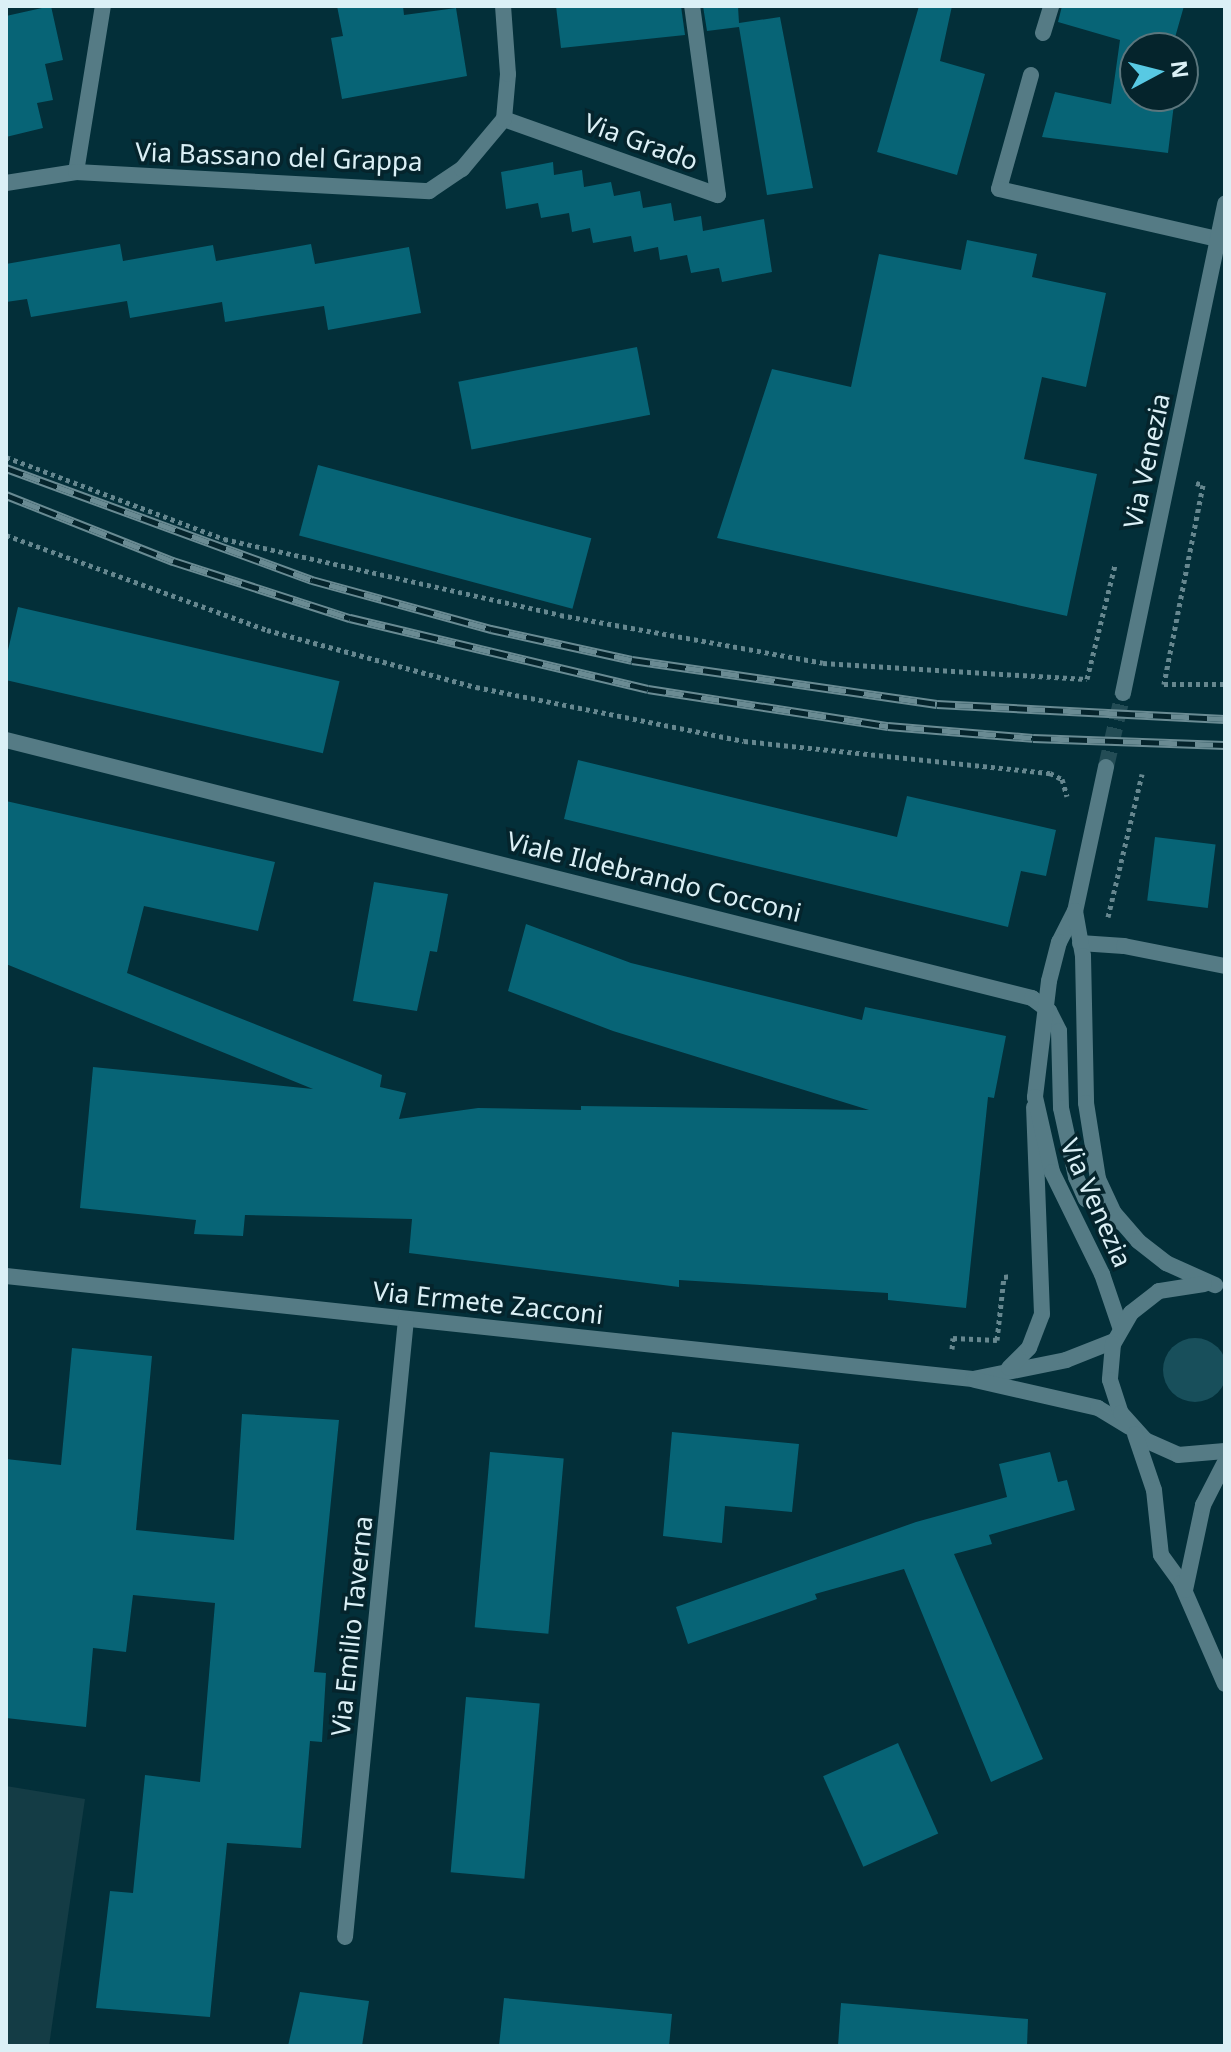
<!DOCTYPE html>
<style>
body{margin:0}
#map{position:relative;width:1231px;height:2052px;overflow:hidden;background:#032f39;font-family:"Noto Sans",sans-serif}
div>[style]{position:absolute}
.built>*{inset:0;background:#143c45}
.green>*{inset:0;background:#184f5b}
.round{border-radius:50%}
.building>*{inset:0;background:#076476;transform-origin:0 0}
.tertiary-tunnel>*{height:16px;margin-top:-8px;transform-origin:0;background:repeating-linear-gradient(90deg,#234c55 0 16px,transparent 0 24px)}
.path>*{height:5px;margin-top:-2.5px;transform-origin:0;background:repeating-linear-gradient(90deg,#66878f 0 4px,transparent 0 8px)}
.minor>*{height:16px;margin:-8px;padding:0 8px;transform-origin:8px;border-radius:8px;background:#557b85}
.tertiary>*{height:16px;margin:-8px;padding:0 8px;transform-origin:8px;border-radius:8px;background:#557b85}
.rail>*{height:9px;margin-top:-4.5px;transform-origin:0;background:repeating-linear-gradient(90deg,#05242c 0 18px,#6a8b93 0 36px);box-sizing:border-box;border-block:2px solid #6a8b93}
span{translate:-50% -50%;white-space:nowrap;text-align:center;line-height:1.15;-webkit-text-stroke:7px #05242c;paint-order:stroke}
.street-label{font-size:26px;color:#dbf0f6}
.frame{position:absolute;inset:0;border:8px solid #dbf0f6;pointer-events:none}
.north{position:absolute;left:1119px;top:32px;width:80px;height:80px;box-sizing:border-box;background:#05242c;border:2px solid #5b767d;border-radius:50%;rotate:83deg;font-size:22px;font-weight:700;line-height:32px;text-align:center;color:#dbf0f6}
.north::after{content:'';display:block;margin:auto;width:28px;height:36px;background:#58c9e3;clip-path:polygon(50% 0,100% 100%,50% 72%,0 100%)}
</style>
<div id="map">
<div class="built">
<div style="clip-path:polygon(6px 1786px,85px 1799px,49px 2046px,6px 2046px)"></div>
</div>
<div class="green">
<div class="round" style="left:1163px;top:1338px;width:64px;height:64px"></div>
</div>
<div class="building">
<div style="clip-path:polygon(51px 6px,63px 60px,45px 64px,53px 100px,37px 103px,43px 128px,6px 137px,6px 16px)"></div>
<div style="clip-path:polygon(337px 6px,403px 6px,404px 15px,456px 8px,467px 76px,342px 99px,331px 38px,343px 36px)"></div>
<div style="clip-path:polygon(556px 6px,681px 6px,685px 35px,561px 48px)"></div>
<div style="clip-path:polygon(703px 6px,738px 6px,739px 23px,780px 17px,813px 188px,767px 195px,739px 27px,707px 31px)"></div>
<div style="clip-path:polygon(919px 6px,952px 6px,940px 61px,985px 74px,957px 175px,877px 152px)"></div>
<div style="clip-path:polygon(1062px 6px,1184px 6px,1172px 48px,1135px 48px,1135px 96px,1175px 96px,1168px 153px,1042px 137px,1055px 92px,1111px 104px,1120px 40px,1058px 22px)"></div>
<div style="clip-path:polygon(553px 162px,554px 175px,582px 170px,584px 187px,611px 182px,614px 196px,640px 191px,643px 208px,671px 203px,674px 221px,701px 216px,703px 231px,764px 219px,772px 272px,722px 282px,719px 268px,691px 273px,687px 255px,660px 260px,658px 247px,634px 252px,631px 236px,593px 243px,590px 228px,572px 232px,569px 213px,541px 218px,538px 203px,506px 209px,501px 172px)"></div>
<div style="clip-path:polygon(967px 240px,1037px 254px,1032px 277px,1106px 293px,1086px 387px,1042px 377px,1024px 459px,1097px 474px,1067px 616px,717px 538px,772px 369px,851px 387px,879px 254px,961px 270px)"></div>
<div style="clip-path:polygon(120px 244px,123px 261px,213px 245px,216px 261px,311px 244px,315px 264px,409px 247px,421px 313px,328px 330px,324px 306px,225px 322px,222px 302px,130px 318px,127px 301px,31px 317px,27px 299px,6px 302px,6px 264px)"></div>
<div style="left:637px;top:347px;width:69px;height:182px;rotate:79deg"></div>
<div style="left:318px;top:465px;width:283px;height:73px;rotate:15deg"></div>
<div style="left:18px;top:607px;width:330px;height:74px;rotate:13deg"></div>
<div style="clip-path:polygon(578px 760px,897px 837px,907px 796px,1056px 830px,1046px 876px,1021px 871px,1008px 927px,564px 819px)"></div>
<div style="clip-path:polygon(6px 801px,275px 862px,258px 931px,144px 906px,127px 973px,382px 1075px,380px 1087px,406px 1093px,399px 1119px,478px 1108px,581px 1110px,581px 1106px,869px 1110px,613px 1031px,508px 991px,526px 924px,631px 963px,862px 1020px,865px 1007px,1006px 1036px,994px 1098px,988px 1097px,966px 1308px,888px 1300px,888px 1293px,679px 1280px,679px 1287px,409px 1253px,412px 1219px,245px 1215px,243px 1236px,194px 1234px,196px 1220px,80px 1208px,93px 1067px,313px 1089px,6px 964px)"></div>
<div style="left:1155px;top:837px;width:61px;height:64px;rotate:7deg"></div>
<div style="clip-path:polygon(374px 882px,448px 894px,437px 952px,430px 951px,417px 1011px,353px 1001px)"></div>
<div style="clip-path:polygon(72px 1348px,152px 1356px,136px 1530px,234px 1540px,242px 1414px,339px 1420px,314px 1672px,326px 1673px,322px 1742px,310px 1741px,301px 1848px,227px 1843px,210px 2017px,96px 2008px,110px 1891px,133px 1893px,145px 1775px,200px 1782px,215px 1603px,133px 1595px,126px 1652px,93px 1648px,86px 1727px,6px 1718px,6px 1459px,61px 1465px)"></div>
<div style="clip-path:polygon(672px 1432px,799px 1444px,792px 1512px,725px 1506px,722px 1543px,663px 1536px)"></div>
<div style="left:490px;top:1452px;width:74px;height:176px;rotate:5deg"></div>
<div style="clip-path:polygon(1050px 1452px,1058px 1482px,1067px 1480px,1075px 1510px,989px 1535px,992px 1544px,954px 1554px,1043px 1759px,991px 1782px,904px 1569px,815px 1594px,817px 1599px,688px 1644px,676px 1607px,916px 1522px,1007px 1497px,999px 1464px)"></div>
<div style="left:466px;top:1697px;width:74px;height:176px;rotate:5deg"></div>
<div style="left:898px;top:1743px;width:99px;height:82px;rotate:66deg"></div>
<div style="clip-path:polygon(300px 1992px,369px 2001px,362px 2046px,288px 2046px)"></div>
<div style="clip-path:polygon(504px 1998px,672px 2014px,669px 2046px,499px 2046px)"></div>
<div style="clip-path:polygon(841px 2003px,1028px 2019px,1027px 2046px,838px 2046px)"></div>
</div>
<div class="tertiary-tunnel">
<div style="left:1106px;top:767px;width:76px;rotate:-77.1deg"></div>
</div>
<div class="path">
<div style="left:6px;top:457px;width:233px;rotate:20.6deg"></div>
<div style="left:224px;top:539px;width:344px;rotate:12.7deg"></div>
<div style="left:560px;top:615px;width:267px;rotate:10.3deg"></div>
<div style="left:823px;top:663px;width:264px;rotate:3.5deg"></div>
<div style="left:1087px;top:679px;width:117px;rotate:-76.2deg"></div>
<div style="left:1196px;top:483px;width:7px;rotate:16deg"></div>
<div style="left:1203px;top:485px;width:203px;rotate:101.1deg"></div>
<div style="left:1164px;top:684px;width:61px"></div>
<div style="left:6px;top:535px;width:278px;rotate:20deg"></div>
<div style="left:267px;top:630px;width:217px;rotate:15.3deg"></div>
<div style="left:476px;top:687px;width:273px;rotate:11.4deg"></div>
<div style="left:744px;top:741px;width:308px;rotate:6deg"></div>
<div style="left:1050px;top:773px;width:13px;rotate:27deg"></div>
<div style="left:1062px;top:779px;width:18px;rotate:74deg"></div>
<div style="left:1108px;top:917px;width:147px;rotate:-76.6deg"></div>
<div style="left:952px;top:1349px;width:11px;rotate:-85deg"></div>
<div style="left:953px;top:1338px;width:44px;rotate:2.6deg"></div>
<div style="left:997px;top:1340px;width:63px;rotate:-83.7deg"></div>
<div style="left:1004px;top:1277px;width:7px;rotate:-8deg"></div>
</div>
<div class="minor">
<div style="left:1043px;top:33px;width:28px;rotate:-73deg"></div>
<div style="left:1031px;top:75px;width:118px;rotate:105.7deg"></div>
<div style="left:999px;top:189px;width:225px;rotate:12.9deg"></div>
<div style="left:504px;top:119px;width:227px;rotate:19.6deg"></div>
<div style="left:718px;top:195px;width:191px;rotate:-97.8deg"></div>
<div style="left:76px;top:172px;width:168px;rotate:-80.8deg"></div>
<div style="left:6px;top:183px;width:71px;rotate:-8.9deg"></div>
<div style="left:76px;top:172px;width:354px;rotate:3.1deg"></div>
<div style="left:429px;top:191px;width:40px;rotate:-34deg"></div>
<div style="left:462px;top:169px;width:65px;rotate:-50deg"></div>
<div style="left:504px;top:119px;width:45px;rotate:-84.9deg"></div>
<div style="left:508px;top:74px;width:68px;rotate:-94.2deg"></div>
<div style="left:6px;top:740px;width:1058px;rotate:14.12deg"></div>
<div style="left:1032px;top:998px;width:21px;rotate:37deg"></div>
<div style="left:1049px;top:1011px;width:22px;rotate:63deg"></div>
<div style="left:1059px;top:1031px;width:77px;rotate:88.5deg"></div>
<div style="left:1061px;top:1108px;width:71px;rotate:77.7deg"></div>
<div style="left:1076px;top:1177px;width:24px;rotate:66deg"></div>
<div style="left:1086px;top:1199px;width:43px;rotate:33.7deg"></div>
<div style="left:1080px;top:943px;width:44px;rotate:3.9deg"></div>
<div style="left:1124px;top:946px;width:103px;rotate:11.2deg"></div>
<div style="left:6px;top:1276px;width:972px;rotate:6.08deg"></div>
<div style="left:973px;top:1379px;width:95px;rotate:-11.5deg"></div>
<div style="left:1066px;top:1360px;width:52px;rotate:-21.6deg"></div>
<div style="left:1009px;top:1368px;width:28px;rotate:-45deg"></div>
<div style="left:1029px;top:1348px;width:36px;rotate:-69deg"></div>
<div style="left:1042px;top:1314px;width:207px;rotate:-92.2deg"></div>
<div style="left:975px;top:1380px;width:126px;rotate:12.8deg"></div>
<div style="left:1098px;top:1408px;width:37px;rotate:31deg"></div>
<div style="left:345px;top:1937px;width:621px;rotate:-84.36deg"></div>
</div>
<div class="tertiary">
<div style="left:1123px;top:693px;width:500px;rotate:-78.2deg"></div>
<div style="left:1106px;top:767px;width:147px;rotate:102.1deg"></div>
<div style="left:1075px;top:911px;width:35px;rotate:117deg"></div>
<div style="left:1059px;top:942px;width:40px;rotate:104.4deg"></div>
<div style="left:1049px;top:981px;width:117px;rotate:96.9deg"></div>
<div style="left:1035px;top:1097px;width:77px;rotate:77.2deg"></div>
<div style="left:1052px;top:1172px;width:114px;rotate:63.9deg"></div>
<div style="left:1102px;top:1274px;width:56px;rotate:71.2deg"></div>
<div style="left:1075px;top:911px;width:46px;rotate:79.9deg"></div>
<div style="left:1083px;top:956px;width:147px;rotate:88.8deg"></div>
<div style="left:1086px;top:1103px;width:77px;rotate:81deg"></div>
<div style="left:1098px;top:1179px;width:38px;rotate:65deg"></div>
<div style="left:1114px;top:1213px;width:37px;rotate:49deg"></div>
<div style="left:1138px;top:1241px;width:36px;rotate:38deg"></div>
<div style="left:1166px;top:1263px;width:54px;rotate:24.2deg"></div>
<div style="left:1204px;top:1284px;width:46px;rotate:171.2deg"></div>
<div style="left:1159px;top:1291px;width:36px;rotate:142deg"></div>
<div style="left:1131px;top:1313px;width:36px;rotate:120deg"></div>
<div style="left:1113px;top:1344px;width:36px;rotate:95deg"></div>
<div style="left:1110px;top:1380px;width:35px;rotate:72deg"></div>
<div style="left:1121px;top:1413px;width:36px;rotate:48deg"></div>
<div style="left:1145px;top:1440px;width:36px;rotate:24deg"></div>
<div style="left:1178px;top:1455px;width:47px;rotate:-4.9deg"></div>
<div style="left:1135px;top:1434px;width:59px;rotate:71.3deg"></div>
<div style="left:1154px;top:1490px;width:65px;rotate:83.9deg"></div>
<div style="left:1161px;top:1555px;width:34px;rotate:54deg"></div>
<div style="left:1181px;top:1583px;width:110px;rotate:66.5deg"></div>
<div style="left:1185px;top:1590px;width:87px;rotate:-78deg"></div>
<div style="left:1203px;top:1505px;width:48px;rotate:-62.9deg"></div>
</div>
<div class="rail">
<div style="left:6px;top:468px;width:326px;rotate:20.1deg"></div>
<div style="left:312px;top:580px;width:186px;rotate:15.3deg"></div>
<div style="left:491px;top:629px;width:144px;rotate:12.4deg"></div>
<div style="left:632px;top:660px;width:308px;rotate:8.2deg"></div>
<div style="left:937px;top:704px;width:288px;rotate:3deg"></div>
<div style="left:6px;top:495px;width:180px;rotate:21.6deg"></div>
<div style="left:173px;top:561px;width:186px;rotate:17.9deg"></div>
<div style="left:350px;top:618px;width:306px;rotate:13.4deg"></div>
<div style="left:648px;top:689px;width:243px;rotate:8.8deg"></div>
<div style="left:888px;top:726px;width:145px;rotate:4.7deg"></div>
<div style="left:1033px;top:738px;width:192px;rotate:2.1deg"></div>
</div>
<div class="street-label">
<span style="left:641px;top:142px;rotate:20deg">Via Grado</span>
<span style="left:279px;top:157px;rotate:2deg">Via Bassano del Grappa</span>
<span style="left:1147px;top:461px;rotate:-78deg">Via Venezia</span>
<span style="left:654px;top:877px;rotate:14deg">Viale Ildebrando Cocconi</span>
<span style="left:1096px;top:1203px;rotate:66deg">Via Venezia</span>
<span style="left:488px;top:1303px;rotate:6deg">Via Ermete Zacconi</span>
<span style="left:352px;top:1626px;rotate:-84deg">Via Emilio Taverna</span>
</div>
<div class="frame"></div>
<div class="north">N</div>
</div>
